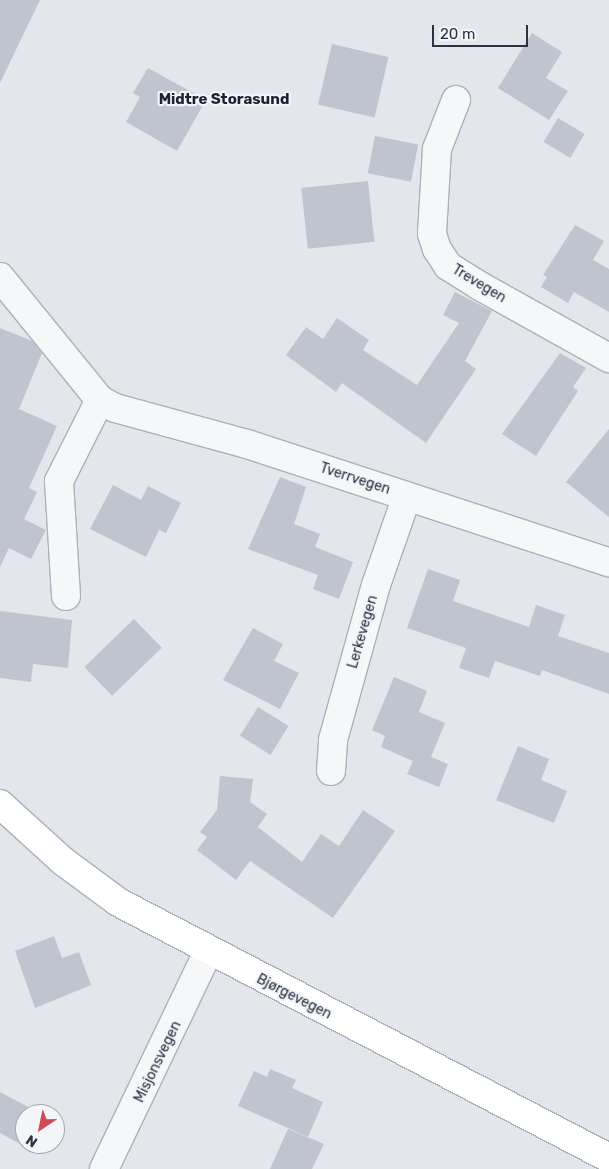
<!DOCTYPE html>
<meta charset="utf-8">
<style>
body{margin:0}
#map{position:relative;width:609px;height:1169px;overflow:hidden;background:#e3e6eb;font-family:Rubik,sans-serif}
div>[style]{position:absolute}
.building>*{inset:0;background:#c0c4ce;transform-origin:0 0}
.roads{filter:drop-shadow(1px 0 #acb0b9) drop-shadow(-1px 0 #acb0b9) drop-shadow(0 1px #acb0b9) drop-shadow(0 -1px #acb0b9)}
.street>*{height:28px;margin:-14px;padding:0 14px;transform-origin:14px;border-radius:14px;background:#f6f7f9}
.secondary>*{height:28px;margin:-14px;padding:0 14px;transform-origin:14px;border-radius:14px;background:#fff}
span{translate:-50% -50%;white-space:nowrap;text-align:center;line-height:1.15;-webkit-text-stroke:4.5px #f3f5f8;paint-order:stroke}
.street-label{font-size:14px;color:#2b3243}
.neighbourhood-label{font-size:15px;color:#1d2334;font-weight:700}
.north{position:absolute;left:15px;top:1104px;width:50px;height:50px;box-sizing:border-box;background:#f3f5f8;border:1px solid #a3a7b0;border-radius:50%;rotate:214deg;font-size:14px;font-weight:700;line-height:20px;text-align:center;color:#2b3243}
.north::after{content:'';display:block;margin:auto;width:18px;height:22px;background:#ce4a55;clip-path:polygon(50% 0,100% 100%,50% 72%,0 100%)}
.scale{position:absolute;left:432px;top:25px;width:96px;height:22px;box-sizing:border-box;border:2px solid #2b3243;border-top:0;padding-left:6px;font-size:15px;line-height:18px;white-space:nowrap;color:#2b3243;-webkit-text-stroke:4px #f3f5f8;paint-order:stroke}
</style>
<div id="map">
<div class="building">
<div style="clip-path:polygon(0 0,40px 0,0 83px)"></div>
<div style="clip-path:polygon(532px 33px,562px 52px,546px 78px,568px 91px,549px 120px,498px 88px)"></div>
<div style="left:332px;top:44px;width:58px;height:62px;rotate:13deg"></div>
<div style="clip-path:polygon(148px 68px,206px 100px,177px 151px,126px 122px,140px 97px,133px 93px)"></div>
<div style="left:558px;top:118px;width:31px;height:28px;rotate:31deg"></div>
<div style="left:375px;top:136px;width:44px;height:38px;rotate:11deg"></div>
<div style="left:368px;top:181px;width:61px;height:67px;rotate:84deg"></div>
<div style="clip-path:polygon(575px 225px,604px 241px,593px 260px,609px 269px,609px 312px,574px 292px,568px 303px,541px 287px,547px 277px,543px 275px)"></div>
<div style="clip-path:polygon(455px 292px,492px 311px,465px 361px,476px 369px,426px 443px,342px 383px,336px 392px,286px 355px,306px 327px,323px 339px,337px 318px,369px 340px,363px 350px,417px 385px,459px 323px,443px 315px)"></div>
<div style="clip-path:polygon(0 328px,32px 341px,42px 353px,19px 409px,57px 426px,29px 488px,37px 492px,24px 519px,46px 530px,31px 559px,9px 548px,0 567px)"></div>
<div style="clip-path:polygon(560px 353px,586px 368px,573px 387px,578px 391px,536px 456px,502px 434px)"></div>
<div style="clip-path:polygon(609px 429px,609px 517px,566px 482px)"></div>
<div style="clip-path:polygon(280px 477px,306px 487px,294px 524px,320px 534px,315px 547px,353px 562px,339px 599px,313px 589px,318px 575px,248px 549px)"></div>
<div style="clip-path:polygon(113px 485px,141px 500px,148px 486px,181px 503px,166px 533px,159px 530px,146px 557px,90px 529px)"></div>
<div style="clip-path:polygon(428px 569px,460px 580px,453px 601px,529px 627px,536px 605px,565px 615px,558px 636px,609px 653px,609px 694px,542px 670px,540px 676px,495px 661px,489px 678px,459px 668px,466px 648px,407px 628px)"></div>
<div style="clip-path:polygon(0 611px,72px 620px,68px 668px,33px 664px,31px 682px,0 678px)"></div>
<div style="left:134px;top:619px;width:40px;height:69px;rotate:46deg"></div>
<div style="clip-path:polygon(253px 628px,283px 644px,274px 661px,299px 673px,280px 709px,223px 680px)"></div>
<div style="clip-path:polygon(394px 677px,427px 691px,419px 712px,445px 723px,431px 757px,448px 764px,439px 787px,407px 774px,413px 761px,381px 747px,385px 736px,372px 730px)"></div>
<div style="left:258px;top:707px;width:36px;height:34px;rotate:32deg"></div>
<div style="clip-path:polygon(518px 746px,549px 759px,541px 780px,567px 791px,554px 823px,496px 800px)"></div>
<div style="clip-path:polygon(220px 776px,253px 779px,250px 802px,267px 814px,258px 827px,302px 862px,321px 834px,339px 846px,363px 810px,395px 831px,333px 918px,250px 861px,236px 880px,197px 850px,207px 837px,200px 832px,217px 810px)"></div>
<div style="clip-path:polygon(54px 936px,62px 958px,79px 952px,91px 985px,35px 1008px,15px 951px)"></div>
<div style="clip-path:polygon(270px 1069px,296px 1080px,292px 1088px,323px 1102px,308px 1137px,238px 1106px,254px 1071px,267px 1077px)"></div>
<div style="clip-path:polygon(0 1092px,41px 1114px,25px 1114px,26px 1147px,0 1133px)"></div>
<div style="clip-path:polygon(288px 1129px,324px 1144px,312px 1169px,270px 1169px)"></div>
</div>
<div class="roads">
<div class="street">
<div style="left:456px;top:100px;width:53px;rotate:111.2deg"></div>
<div style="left:437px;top:149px;width:85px;rotate:93.4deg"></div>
<div style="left:432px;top:234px;width:16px;rotate:72deg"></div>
<div style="left:437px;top:249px;width:20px;rotate:57deg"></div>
<div style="left:448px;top:266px;width:38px;rotate:32deg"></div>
<div style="left:480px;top:286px;width:148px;rotate:29.2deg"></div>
<div style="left:0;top:277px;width:159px;rotate:50.9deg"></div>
<div style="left:100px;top:400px;width:17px;rotate:28deg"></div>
<div style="left:115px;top:408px;width:137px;rotate:15.3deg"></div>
<div style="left:247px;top:444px;width:381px;rotate:18.1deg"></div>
<div style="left:66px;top:596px;width:115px;rotate:-93.5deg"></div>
<div style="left:59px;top:481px;width:91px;rotate:-63.2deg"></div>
<div style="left:331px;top:771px;width:31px;rotate:-86deg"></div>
<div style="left:333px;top:740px;width:161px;rotate:-74.5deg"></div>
<div style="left:376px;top:585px;width:94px;rotate:-70.8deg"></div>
<div style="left:104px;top:1169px;width:241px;rotate:-64.4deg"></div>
</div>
<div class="secondary">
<div style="left:0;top:804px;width:86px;rotate:42.2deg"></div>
<div style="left:64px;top:862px;width:67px;rotate:36.5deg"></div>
<div style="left:118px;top:902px;width:554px;rotate:27.54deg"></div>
</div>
</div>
<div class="street-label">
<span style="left:479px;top:284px;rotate:31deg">Trevegen</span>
<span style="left:355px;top:479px;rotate:18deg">Tverrvegen</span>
<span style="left:363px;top:632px;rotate:-74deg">Lerkevegen</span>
<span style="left:294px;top:997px;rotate:27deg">Bjørgevegen</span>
<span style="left:158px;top:1062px;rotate:-64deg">Misjonsvegen</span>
</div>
<div class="neighbourhood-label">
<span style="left:224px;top:100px">Midtre Storasund</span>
</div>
<div class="north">N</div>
<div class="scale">20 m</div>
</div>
